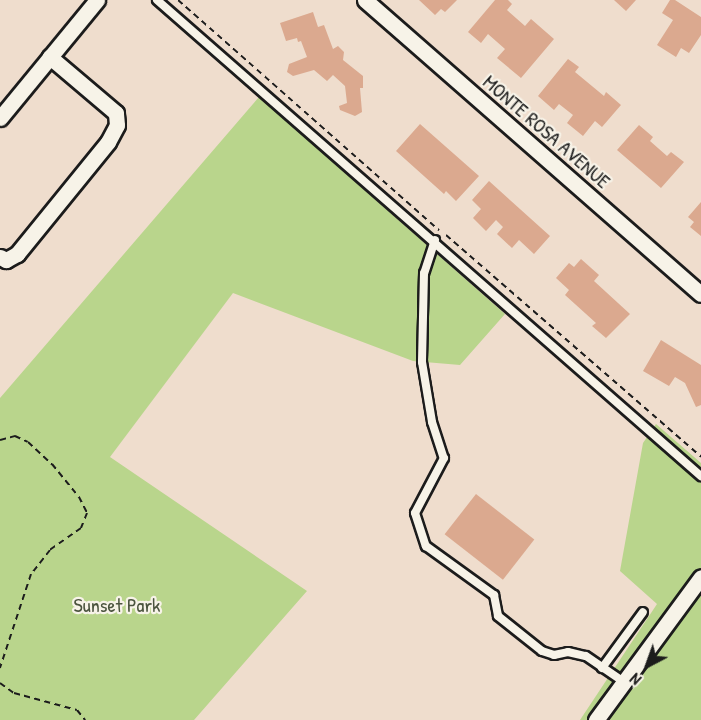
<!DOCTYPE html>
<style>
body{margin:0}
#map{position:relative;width:701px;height:720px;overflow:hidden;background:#efddcd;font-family:"Patrick Hand",sans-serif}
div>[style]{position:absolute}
.green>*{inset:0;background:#b9d58c}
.building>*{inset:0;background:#dba98f;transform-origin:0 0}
.path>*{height:2px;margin-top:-1px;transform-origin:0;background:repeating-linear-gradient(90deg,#1c1c1c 0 6px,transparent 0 10.5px)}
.roads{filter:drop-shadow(2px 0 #1c1c1c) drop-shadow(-2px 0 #1c1c1c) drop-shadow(0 2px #1c1c1c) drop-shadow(0 -2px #1c1c1c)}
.lane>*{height:8px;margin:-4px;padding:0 4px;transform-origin:4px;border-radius:4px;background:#f7f3e8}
.street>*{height:15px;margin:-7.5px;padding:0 7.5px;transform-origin:7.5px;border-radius:7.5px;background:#f7f3e8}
span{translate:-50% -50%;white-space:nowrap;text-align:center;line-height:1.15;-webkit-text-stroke:4.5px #f7f3e8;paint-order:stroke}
.street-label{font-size:20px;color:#1c1c1c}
.park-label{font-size:20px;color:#4b543e}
.north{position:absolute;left:617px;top:636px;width:60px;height:60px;-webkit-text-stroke:4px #f7f3e8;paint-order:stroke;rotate:221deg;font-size:16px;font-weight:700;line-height:24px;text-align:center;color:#1c1c1c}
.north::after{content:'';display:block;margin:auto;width:21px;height:27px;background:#1c1c1c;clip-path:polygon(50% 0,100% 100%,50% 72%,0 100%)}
</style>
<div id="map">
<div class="green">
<div style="clip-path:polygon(259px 97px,505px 314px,460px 365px,413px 361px,233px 293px,110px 457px,307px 591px,194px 720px,0 720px,0 398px)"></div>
<div style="clip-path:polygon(656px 424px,701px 463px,701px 720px,580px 720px,657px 604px,620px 571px,643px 443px)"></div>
</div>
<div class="building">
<div style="clip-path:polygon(419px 0,457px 0,445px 12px,441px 9px,435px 15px)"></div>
<div style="clip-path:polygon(495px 0,508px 0,512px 4px,507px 10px,525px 26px,531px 19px,554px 39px,521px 78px,497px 58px,505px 49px,488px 34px,481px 43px,468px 32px)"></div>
<div style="clip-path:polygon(614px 0,636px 0,626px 11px)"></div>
<div style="clip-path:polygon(670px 0,675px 0,701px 17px,701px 35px,689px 53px,681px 48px,676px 57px,657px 45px,673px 20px,662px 13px)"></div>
<div style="clip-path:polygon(313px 12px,318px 27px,324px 25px,333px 49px,338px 46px,344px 52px,343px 60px,363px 76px,363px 88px,360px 88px,362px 112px,355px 116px,340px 110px,339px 106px,347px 103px,345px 86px,333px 75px,327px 81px,314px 70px,293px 76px,287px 72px,289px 64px,307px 57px,301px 41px,298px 42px,297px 38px,286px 41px,280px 23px)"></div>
<div style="clip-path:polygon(568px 59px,579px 67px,575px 72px,604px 96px,606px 92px,621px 105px,602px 127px,595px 121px,583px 136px,567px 123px,573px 115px,559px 104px,554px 110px,538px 96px)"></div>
<div style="clip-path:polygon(420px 124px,479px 176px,456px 201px,446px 191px,444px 194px,396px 151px)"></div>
<div style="clip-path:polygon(639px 125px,653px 137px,650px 141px,667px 156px,671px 152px,684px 162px,661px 188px,617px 150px)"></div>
<div style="clip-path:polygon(489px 181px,550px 236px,534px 254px,519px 240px,512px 248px,497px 234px,503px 227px,496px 220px,486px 231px,473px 218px,481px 209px,472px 200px)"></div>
<div style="clip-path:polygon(701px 202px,701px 236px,690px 227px,694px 222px,688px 217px)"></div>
<div style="clip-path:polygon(581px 259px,599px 275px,594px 281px,630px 314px,606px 338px,592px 326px,596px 323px,565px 295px,569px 290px,556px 278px,569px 263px,574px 267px)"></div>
<div style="clip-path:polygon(661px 340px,701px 365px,701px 405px,696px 407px,685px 383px,675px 377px,669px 386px,643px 371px)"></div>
<div style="left:476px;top:494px;width:74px;height:51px;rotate:38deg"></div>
</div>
<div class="path">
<div style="left:178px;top:0;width:348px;rotate:41.4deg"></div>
<div style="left:446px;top:235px;width:338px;rotate:41deg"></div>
<div style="left:0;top:440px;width:16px;rotate:-15deg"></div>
<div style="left:15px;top:436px;width:14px;rotate:25deg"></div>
<div style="left:28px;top:442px;width:33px;rotate:43deg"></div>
<div style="left:52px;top:464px;width:43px;rotate:50.7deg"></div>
<div style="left:79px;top:497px;width:18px;rotate:63deg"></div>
<div style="left:87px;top:513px;width:16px;rotate:112deg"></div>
<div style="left:81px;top:528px;width:38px;rotate:145deg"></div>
<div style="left:50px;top:550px;width:31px;rotate:128deg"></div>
<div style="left:31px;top:574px;width:99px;rotate:108.3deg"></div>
<div style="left:0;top:683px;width:17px;rotate:36deg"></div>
<div style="left:14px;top:693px;width:65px;rotate:15.1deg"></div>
<div style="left:77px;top:710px;width:13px;rotate:51deg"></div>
</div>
<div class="roads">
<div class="lane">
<div style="left:157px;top:0;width:723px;rotate:41.19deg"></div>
<div style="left:435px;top:240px;width:35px;rotate:108deg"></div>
<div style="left:424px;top:273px;width:89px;rotate:91.3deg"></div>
<div style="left:422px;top:362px;width:61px;rotate:80.5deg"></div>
<div style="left:432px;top:422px;width:38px;rotate:72deg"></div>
<div style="left:444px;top:458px;width:62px;rotate:117.8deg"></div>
<div style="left:415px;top:513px;width:35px;rotate:72deg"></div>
<div style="left:426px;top:546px;width:84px;rotate:35.8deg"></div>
<div style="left:494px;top:595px;width:21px;rotate:79deg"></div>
<div style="left:498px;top:616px;width:56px;rotate:38.5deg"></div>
<div style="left:542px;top:651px;width:13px;rotate:18deg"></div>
<div style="left:554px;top:655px;width:14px;rotate:-12deg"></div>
<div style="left:568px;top:652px;width:18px;rotate:13deg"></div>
<div style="left:586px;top:656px;width:46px;rotate:34.4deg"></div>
<div style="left:602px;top:668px;width:69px;rotate:-53.8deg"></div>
</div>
<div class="street">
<div style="left:365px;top:0;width:446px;rotate:41.2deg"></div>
<div style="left:0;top:118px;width:153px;rotate:-50.6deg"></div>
<div style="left:0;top:257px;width:7px;rotate:27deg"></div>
<div style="left:6px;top:260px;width:13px;rotate:-29deg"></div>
<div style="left:17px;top:254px;width:144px;rotate:-50.9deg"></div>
<div style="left:108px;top:142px;width:19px;rotate:-62deg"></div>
<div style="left:117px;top:125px;width:12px;rotate:-95deg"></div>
<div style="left:116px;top:113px;width:87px;rotate:-139.7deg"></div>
<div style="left:596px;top:720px;width:177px;rotate:-53.7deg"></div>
</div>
</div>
<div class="street-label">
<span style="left:547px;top:131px;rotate:41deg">MONTE ROSA AVENUE</span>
</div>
<div class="park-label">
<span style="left:117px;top:604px">Sunset Park</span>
</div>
<div class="north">N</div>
</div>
